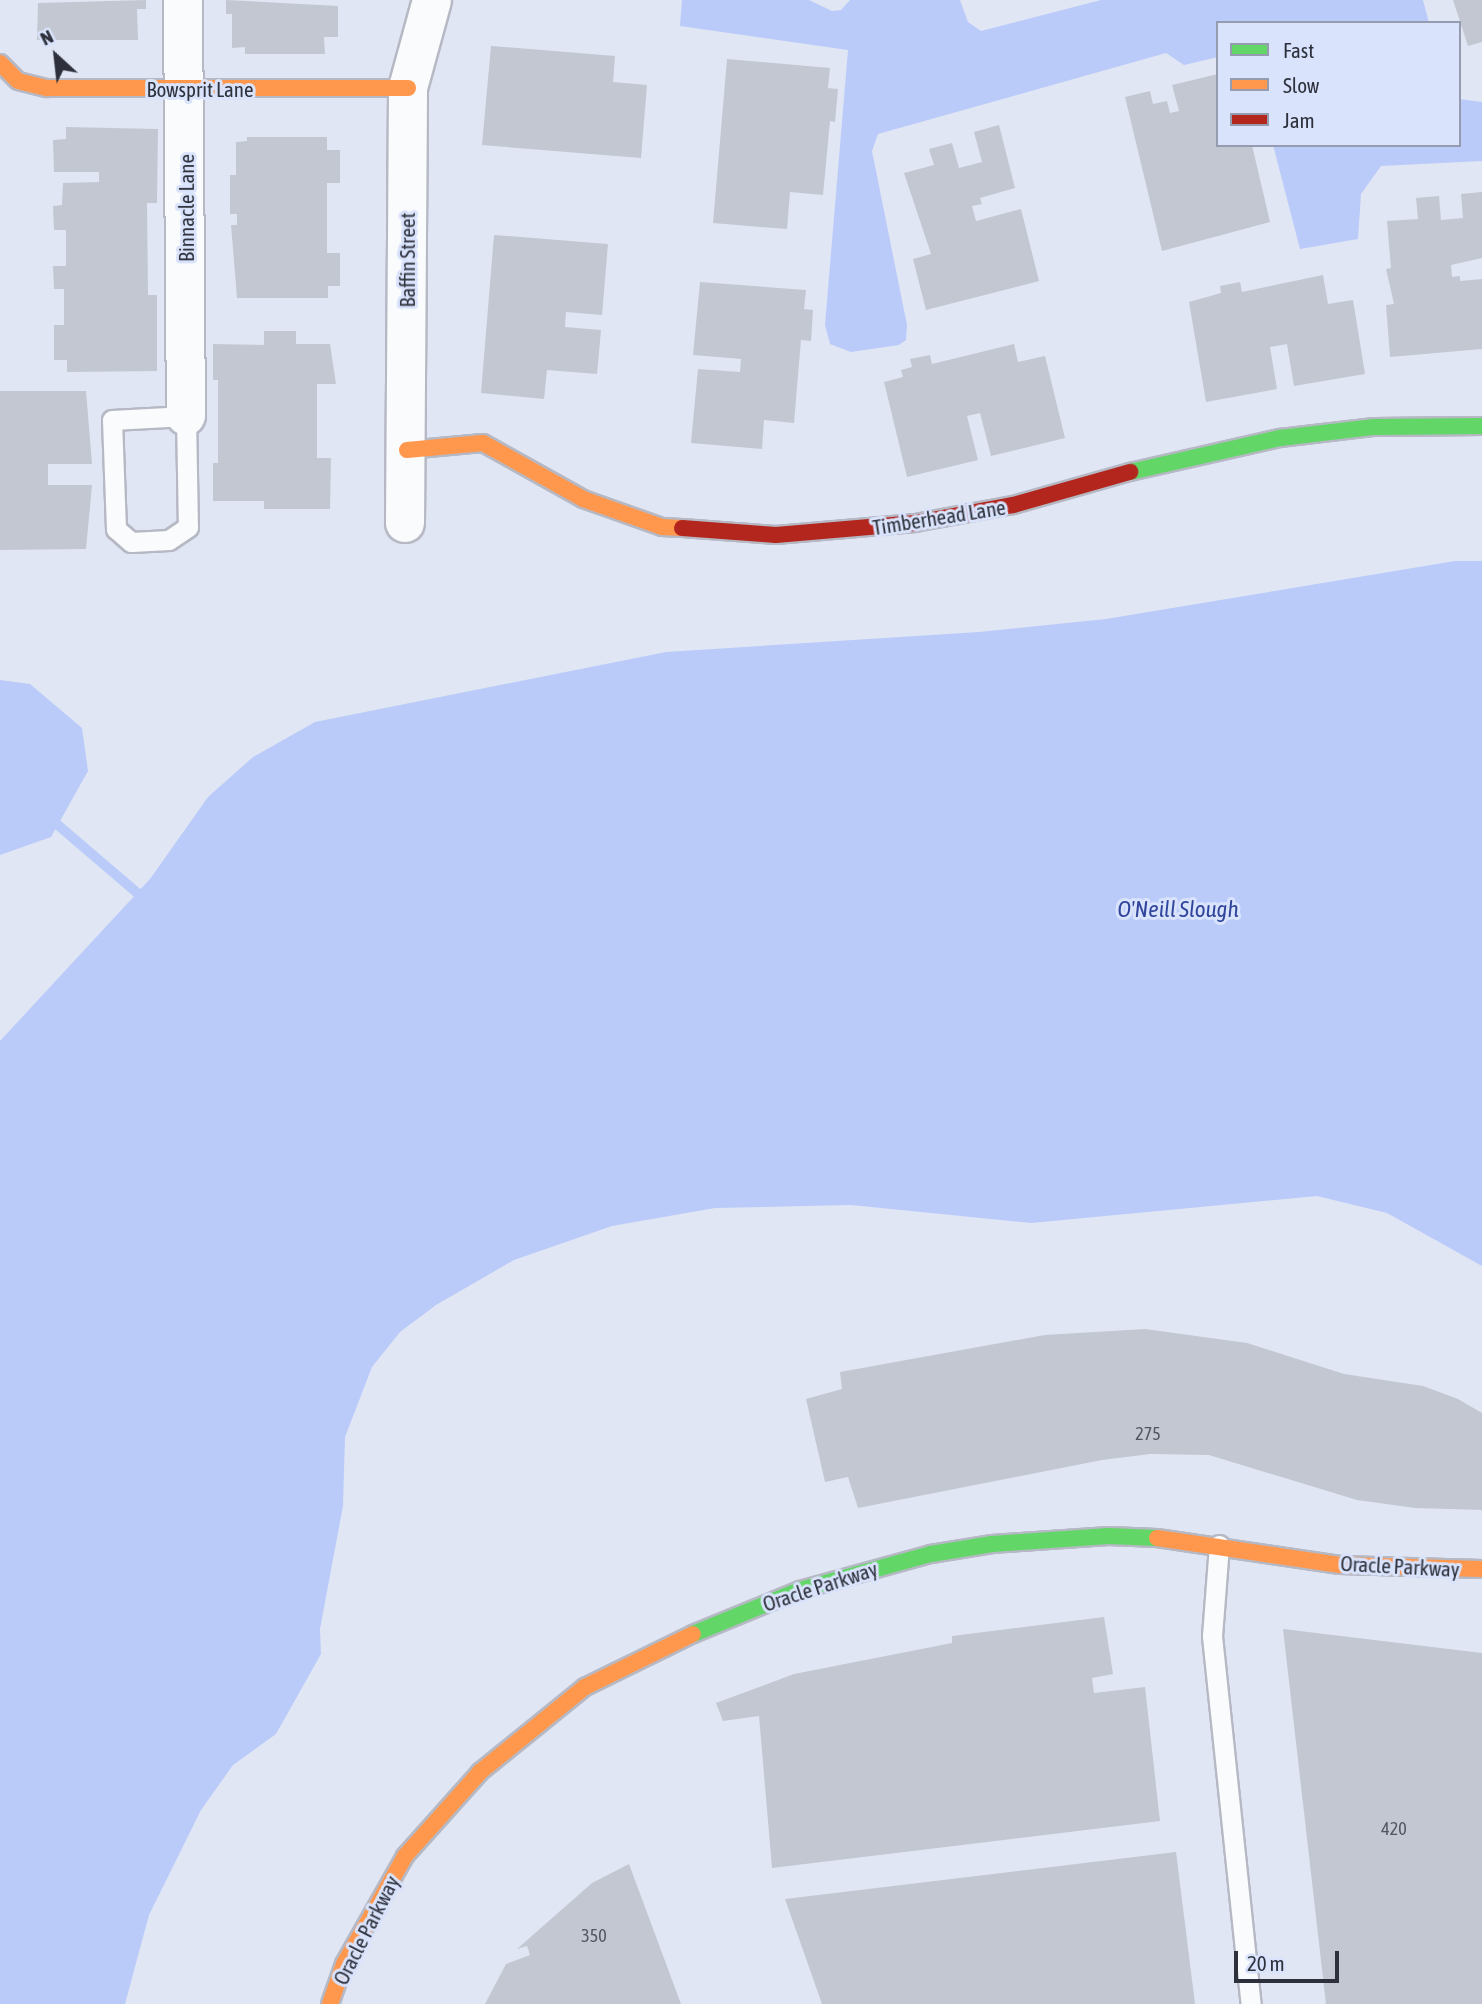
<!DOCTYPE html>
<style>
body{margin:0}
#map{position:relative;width:1482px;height:2004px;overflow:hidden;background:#e1e6f4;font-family:"Asap Condensed",sans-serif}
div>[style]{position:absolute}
.water>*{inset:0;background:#bacbfa}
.stream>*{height:10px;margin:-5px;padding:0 5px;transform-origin:5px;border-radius:5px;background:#bacbfa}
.building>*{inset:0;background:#c3c7d2}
.roads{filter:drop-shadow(2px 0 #b6b9c4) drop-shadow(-2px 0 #b6b9c4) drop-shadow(0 2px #b6b9c4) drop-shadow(0 -2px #b6b9c4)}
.lane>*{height:19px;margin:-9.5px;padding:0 9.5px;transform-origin:9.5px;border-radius:9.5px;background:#fafbfd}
.street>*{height:38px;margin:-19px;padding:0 19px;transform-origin:19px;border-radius:19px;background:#fafbfd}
.fast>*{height:16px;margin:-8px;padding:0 8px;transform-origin:8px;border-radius:8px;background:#63d668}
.slow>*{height:16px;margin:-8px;padding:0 8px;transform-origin:8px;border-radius:8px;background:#ff974d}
.jam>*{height:16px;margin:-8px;padding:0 8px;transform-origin:8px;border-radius:8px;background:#b3261e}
span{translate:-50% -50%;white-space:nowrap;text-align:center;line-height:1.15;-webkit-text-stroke:6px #d9e3fc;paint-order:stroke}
.number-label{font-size:18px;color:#535661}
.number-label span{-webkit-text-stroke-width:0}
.street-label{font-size:21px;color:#2e313b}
.water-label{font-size:23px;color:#30459b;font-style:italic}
.legend{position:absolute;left:1216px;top:21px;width:245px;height:126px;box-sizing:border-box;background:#d9e3fc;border:2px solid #959caf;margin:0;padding:9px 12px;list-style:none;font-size:21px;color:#2e313b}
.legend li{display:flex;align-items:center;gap:14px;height:35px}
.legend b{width:35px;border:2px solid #959caf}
.north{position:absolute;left:21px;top:21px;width:70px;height:70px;-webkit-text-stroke:5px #d9e3fc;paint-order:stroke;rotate:333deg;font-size:19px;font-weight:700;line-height:28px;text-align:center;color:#2e313b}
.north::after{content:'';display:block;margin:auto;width:24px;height:32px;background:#2e313b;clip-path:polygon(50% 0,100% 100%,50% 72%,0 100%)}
.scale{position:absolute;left:1234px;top:1951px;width:105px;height:32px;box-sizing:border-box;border:4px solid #2e313b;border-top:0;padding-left:9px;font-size:21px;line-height:24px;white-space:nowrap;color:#2e313b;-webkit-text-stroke:5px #d9e3fc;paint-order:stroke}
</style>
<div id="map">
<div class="water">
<div style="clip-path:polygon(682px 0,809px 0,832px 11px,841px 10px,850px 0,960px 0,968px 22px,981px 31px,1101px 0,1423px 0,1429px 23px,1218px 23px,1218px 57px,1184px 65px,1166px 53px,878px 134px,872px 151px,907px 325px,906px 340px,899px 345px,851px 352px,830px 344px,825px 325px,848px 50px,680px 26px)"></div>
<div style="clip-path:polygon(1459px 99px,1482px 102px,1482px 161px,1381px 166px,1361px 194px,1358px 239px,1300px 249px,1273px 145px,1459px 145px)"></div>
<div style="clip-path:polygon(1455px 561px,1482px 561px,1482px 1266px,1387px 1213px,1317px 1196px,1031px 1223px,851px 1205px,715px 1208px,612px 1226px,514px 1260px,436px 1305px,400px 1332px,372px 1367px,345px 1437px,343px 1506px,320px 1629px,321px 1654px,276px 1734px,233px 1765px,201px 1810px,149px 1915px,125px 2004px,0 2004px,0 1041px,150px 879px,208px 797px,253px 757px,315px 722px,666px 652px,979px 632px,1106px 619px)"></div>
<div style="clip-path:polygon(0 680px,30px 684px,82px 728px,88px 771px,51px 837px,0 855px)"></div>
</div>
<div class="stream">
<div style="left:46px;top:821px;width:6px;rotate:-9deg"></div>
<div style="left:52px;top:820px;width:125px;rotate:40.5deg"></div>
</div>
<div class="building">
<div style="clip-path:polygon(146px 0,146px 9px,137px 9px,138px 40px,37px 40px,38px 3px)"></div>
<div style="clip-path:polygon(226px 0,338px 6px,338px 37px,324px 37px,325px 54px,245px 54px,245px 47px,232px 48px,232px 14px,226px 14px)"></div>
<div style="clip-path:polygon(1453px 0,1482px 0,1482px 42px,1468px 46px)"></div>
<div style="clip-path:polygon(491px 46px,615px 56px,613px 82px,647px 85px,641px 158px,482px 145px)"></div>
<div style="clip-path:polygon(727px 59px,830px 68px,828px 88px,838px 89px,835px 122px,830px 121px,823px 195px,790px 192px,787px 229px,713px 223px)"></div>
<div style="clip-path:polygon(1218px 74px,1218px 145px,1252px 145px,1270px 222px,1162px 251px,1125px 97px,1150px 91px,1153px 104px,1167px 101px,1170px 113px,1179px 111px,1172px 85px)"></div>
<div style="clip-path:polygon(999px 125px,1015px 188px,980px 198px,982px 204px,972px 206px,976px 221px,1021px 209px,1039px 281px,926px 310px,913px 259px,931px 254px,904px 173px,934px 165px,929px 149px,952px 143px,959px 168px,982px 162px,974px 132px)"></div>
<div style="clip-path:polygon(66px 127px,158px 129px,157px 203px,147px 203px,148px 295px,157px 295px,157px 371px,67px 372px,67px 360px,54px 360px,54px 325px,64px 325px,64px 289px,54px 289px,53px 266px,66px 266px,66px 230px,54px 230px,53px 206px,62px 205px,63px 183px,99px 182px,99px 172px,54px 172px,53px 140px,66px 139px)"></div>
<div style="clip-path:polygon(247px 137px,327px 137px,327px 150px,340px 150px,340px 183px,327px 183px,327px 253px,340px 253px,340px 286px,328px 286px,328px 298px,237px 298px,231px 225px,237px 225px,237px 214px,230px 214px,230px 175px,236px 175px,236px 142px,247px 141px)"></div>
<div style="clip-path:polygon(1482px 192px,1482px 258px,1451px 265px,1452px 277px,1460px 276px,1460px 281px,1482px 279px,1482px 349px,1390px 357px,1386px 305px,1394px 304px,1386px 269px,1391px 268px,1387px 221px,1418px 219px,1416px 198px,1439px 196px,1441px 220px,1463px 218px,1461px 194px)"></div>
<div style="clip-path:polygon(494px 235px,608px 244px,602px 315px,566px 312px,565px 327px,601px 330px,597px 374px,547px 370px,544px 399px,481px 393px)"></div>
<div style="clip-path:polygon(1323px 275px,1328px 304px,1353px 300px,1365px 374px,1294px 386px,1287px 344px,1270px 347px,1277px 389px,1206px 402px,1189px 302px,1221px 293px,1220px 286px,1240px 282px,1242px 292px)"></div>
<div style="clip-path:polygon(700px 282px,806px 290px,804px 309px,813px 310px,811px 341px,801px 340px,794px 423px,764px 420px,762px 449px,691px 443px,698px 369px,740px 372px,741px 359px,693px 355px)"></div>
<div style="clip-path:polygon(264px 331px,296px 331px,296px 344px,330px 344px,336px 384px,317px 384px,317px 458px,331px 458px,330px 509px,264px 509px,264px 501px,213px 501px,213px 463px,218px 463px,218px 380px,213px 380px,213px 344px,264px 345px)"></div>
<div style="clip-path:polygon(1014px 344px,1018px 362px,1045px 356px,1065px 438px,991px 456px,980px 413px,967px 416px,978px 460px,907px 477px,884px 382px,903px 377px,901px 370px,912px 367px,910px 359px,930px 355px,932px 364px)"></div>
<div style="clip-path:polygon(0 391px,86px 391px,92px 464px,48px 464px,48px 485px,92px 485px,86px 549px,0 550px)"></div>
<div style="clip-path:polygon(1145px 1329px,1247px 1343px,1344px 1374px,1423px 1386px,1458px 1399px,1482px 1413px,1482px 1510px,1415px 1508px,1357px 1500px,1209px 1455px,1150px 1454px,1102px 1460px,858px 1508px,848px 1477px,825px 1482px,806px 1399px,842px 1389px,840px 1372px,1045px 1335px)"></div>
<div style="clip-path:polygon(1104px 1617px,1113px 1674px,1092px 1678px,1094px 1693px,1145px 1687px,1160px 1821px,772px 1868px,759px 1716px,723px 1721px,716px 1703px,794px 1674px,952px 1643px,952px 1636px)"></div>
<div style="clip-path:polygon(1283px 1629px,1482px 1653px,1482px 2004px,1326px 2004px)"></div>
<div style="clip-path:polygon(1176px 1852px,1195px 2004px,822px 2004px,785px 1899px)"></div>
<div style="clip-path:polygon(629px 1864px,681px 2004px,485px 2004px,506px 1964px,530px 1955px,527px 1946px,517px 1949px,592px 1883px)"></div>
</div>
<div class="roads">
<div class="lane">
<div style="left:186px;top:416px;width:111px;rotate:89deg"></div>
<div style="left:188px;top:527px;width:23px;rotate:146deg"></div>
<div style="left:169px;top:540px;width:38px;rotate:177deg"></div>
<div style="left:131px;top:542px;width:20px;rotate:-139deg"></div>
<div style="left:116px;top:529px;width:109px;rotate:-92.1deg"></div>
<div style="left:112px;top:420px;width:74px;rotate:-3.1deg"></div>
<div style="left:1219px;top:1545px;width:91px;rotate:94.4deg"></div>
<div style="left:1212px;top:1636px;width:370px;rotate:84deg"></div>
</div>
<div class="street">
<div style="left:183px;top:0;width:416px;rotate:89.6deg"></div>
<div style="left:405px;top:523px;width:435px;rotate:-89.6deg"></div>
<div style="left:408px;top:88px;width:91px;rotate:-74.7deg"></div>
</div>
<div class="fast">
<div style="left:1130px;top:472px;width:154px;rotate:-12.8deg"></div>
<div style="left:1280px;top:438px;width:95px;rotate:-6.7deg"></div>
<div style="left:1374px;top:427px;width:108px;rotate:-0.5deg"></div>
<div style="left:693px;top:1634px;width:116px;rotate:-22.4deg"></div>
<div style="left:800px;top:1590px;width:136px;rotate:-15.4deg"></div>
<div style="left:931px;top:1554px;width:62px;rotate:-9.3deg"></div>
<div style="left:992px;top:1544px;width:117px;rotate:-3.9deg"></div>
<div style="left:1109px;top:1536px;width:48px;rotate:2.4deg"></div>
</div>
<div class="slow">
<div style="left:0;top:63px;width:25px;rotate:45deg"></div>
<div style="left:18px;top:81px;width:30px;rotate:14deg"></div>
<div style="left:47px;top:88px;width:361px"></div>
<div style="left:407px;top:450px;width:76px;rotate:-5.3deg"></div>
<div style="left:483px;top:443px;width:115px;rotate:29.2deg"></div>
<div style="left:583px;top:499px;width:84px;rotate:19.5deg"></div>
<div style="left:662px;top:527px;width:20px;rotate:3deg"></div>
<div style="left:1157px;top:1538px;width:185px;rotate:8.4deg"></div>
<div style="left:1340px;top:1565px;width:142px;rotate:1.6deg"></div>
<div style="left:330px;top:2004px;width:42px;rotate:-70.7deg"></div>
<div style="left:344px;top:1964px;width:124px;rotate:-60.5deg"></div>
<div style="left:405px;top:1856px;width:113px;rotate:-48.2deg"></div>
<div style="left:480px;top:1772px;width:135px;rotate:-39deg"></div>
<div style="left:585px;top:1687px;width:120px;rotate:-26.1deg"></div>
</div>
<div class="jam">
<div style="left:682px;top:528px;width:94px;rotate:4.3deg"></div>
<div style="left:776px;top:535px;width:140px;rotate:-4.9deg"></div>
<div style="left:915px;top:523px;width:100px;rotate:-10.4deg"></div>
<div style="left:1013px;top:505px;width:122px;rotate:-15.8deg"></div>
</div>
</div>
<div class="number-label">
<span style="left:1148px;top:1434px">275</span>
<span style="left:1394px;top:1829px">420</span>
<span style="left:594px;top:1936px">350</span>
</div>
<div class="street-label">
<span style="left:200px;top:89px">Bowsprit Lane</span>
<span style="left:186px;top:208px;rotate:-90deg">Binnacle Lane</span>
<span style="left:407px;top:260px;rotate:-90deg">Baffin Street</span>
<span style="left:939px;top:517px;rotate:-9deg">Timberhead Lane</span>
<span style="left:1400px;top:1566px;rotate:3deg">Oracle Parkway</span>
<span style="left:820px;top:1586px;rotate:-18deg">Oracle Parkway</span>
<span style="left:366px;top:1930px;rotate:-63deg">Oracle Parkway</span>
</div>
<div class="water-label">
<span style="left:1178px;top:909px">O'Neill Slough</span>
</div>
<ul class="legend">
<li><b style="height:9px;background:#63d668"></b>Fast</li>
<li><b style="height:9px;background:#ff974d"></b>Slow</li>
<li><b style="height:9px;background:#b3261e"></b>Jam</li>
</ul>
<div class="north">N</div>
<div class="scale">20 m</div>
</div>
